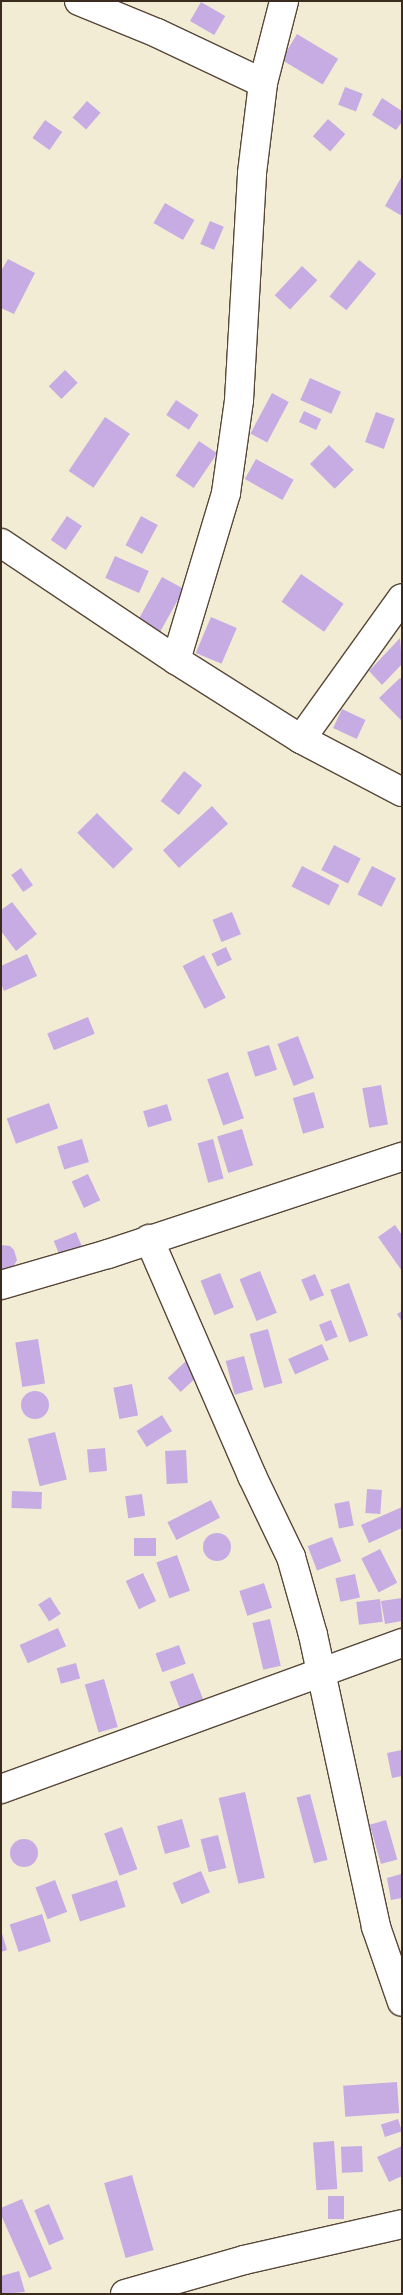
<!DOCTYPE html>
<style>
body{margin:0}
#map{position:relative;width:403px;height:2295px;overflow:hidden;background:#f3ecd5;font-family:"Balsamiq Sans",sans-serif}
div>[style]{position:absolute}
.building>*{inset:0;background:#c7ace3;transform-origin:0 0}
.round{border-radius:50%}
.roads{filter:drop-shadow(1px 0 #574739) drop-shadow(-1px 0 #574739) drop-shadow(0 1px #574739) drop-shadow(0 -1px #574739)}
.street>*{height:28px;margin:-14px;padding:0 14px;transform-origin:14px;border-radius:14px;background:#fff}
span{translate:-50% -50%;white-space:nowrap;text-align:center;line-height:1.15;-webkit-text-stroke:4px #fbf7ec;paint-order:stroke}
.frame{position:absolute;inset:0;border:2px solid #3b2a1e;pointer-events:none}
</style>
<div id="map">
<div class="building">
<div style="left:201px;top:2px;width:28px;height:22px;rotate:30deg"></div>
<div style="left:297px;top:34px;width:48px;height:30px;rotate:31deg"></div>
<div style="left:345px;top:87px;width:19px;height:19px;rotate:21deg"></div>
<div style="clip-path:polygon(382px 98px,402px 111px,402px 122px,396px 130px,372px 115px)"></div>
<div style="left:87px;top:101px;width:18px;height:22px;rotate:41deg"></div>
<div style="left:328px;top:119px;width:23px;height:23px;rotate:41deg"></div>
<div style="left:45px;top:120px;width:21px;height:22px;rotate:35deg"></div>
<div style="clip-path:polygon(402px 176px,402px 216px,385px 206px)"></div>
<div style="left:165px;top:203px;width:34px;height:23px;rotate:30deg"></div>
<div style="left:210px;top:221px;width:15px;height:25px;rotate:23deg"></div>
<div style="clip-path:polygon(8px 259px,35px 273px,14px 314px,1px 308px,1px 271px)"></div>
<div style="left:359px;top:260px;width:22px;height:47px;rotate:39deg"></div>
<div style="left:302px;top:266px;width:21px;height:40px;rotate:43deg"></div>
<div style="left:65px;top:370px;width:18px;height:23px;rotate:45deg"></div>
<div style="left:310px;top:378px;width:34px;height:24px;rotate:24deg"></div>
<div style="left:272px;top:393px;width:19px;height:46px;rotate:28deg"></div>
<div style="left:176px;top:400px;width:27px;height:18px;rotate:33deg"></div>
<div style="left:304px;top:411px;width:19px;height:12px;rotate:25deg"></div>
<div style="left:376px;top:412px;width:20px;height:32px;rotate:20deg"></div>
<div style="left:105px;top:417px;width:30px;height:65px;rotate:34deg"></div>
<div style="left:199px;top:441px;width:22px;height:42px;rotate:34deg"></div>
<div style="left:329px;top:445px;width:35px;height:27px;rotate:45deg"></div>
<div style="left:256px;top:459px;width:43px;height:23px;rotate:29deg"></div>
<div style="left:67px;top:516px;width:18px;height:29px;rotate:34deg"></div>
<div style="left:141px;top:516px;width:19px;height:33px;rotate:28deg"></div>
<div style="left:115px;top:556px;width:37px;height:24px;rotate:24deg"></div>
<div style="left:301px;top:574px;width:52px;height:34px;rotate:35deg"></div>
<div style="left:162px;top:577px;width:25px;height:52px;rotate:29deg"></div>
<div style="left:211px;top:617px;width:28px;height:39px;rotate:23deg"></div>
<div style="clip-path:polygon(400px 638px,402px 664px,382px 685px,369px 671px)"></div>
<div style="clip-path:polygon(400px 678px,402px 679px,402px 721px,379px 698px)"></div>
<div style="left:342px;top:709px;width:26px;height:21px;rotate:25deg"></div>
<div style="left:184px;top:771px;width:23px;height:38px;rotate:38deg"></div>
<div style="left:212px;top:806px;width:24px;height:66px;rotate:48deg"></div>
<div style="left:97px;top:813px;width:51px;height:28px;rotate:45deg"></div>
<div style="left:334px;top:845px;width:30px;height:28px;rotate:27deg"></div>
<div style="left:302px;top:866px;width:42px;height:23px;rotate:27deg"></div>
<div style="left:372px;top:866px;width:27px;height:32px;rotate:27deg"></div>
<div style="left:21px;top:868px;width:21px;height:12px;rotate:55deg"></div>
<div style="clip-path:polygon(12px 902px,37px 934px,16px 951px,1px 931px,1px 910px)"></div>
<div style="left:232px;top:912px;width:24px;height:21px;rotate:68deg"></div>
<div style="left:226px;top:947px;width:14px;height:16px;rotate:65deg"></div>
<div style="clip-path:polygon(27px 954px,37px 976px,4px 991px,1px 984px,1px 966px)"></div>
<div style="left:204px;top:955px;width:48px;height:24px;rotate:63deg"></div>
<div style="left:88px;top:1017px;width:18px;height:44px;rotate:68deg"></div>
<div style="left:298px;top:1036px;width:45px;height:22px;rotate:69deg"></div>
<div style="left:269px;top:1045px;width:26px;height:23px;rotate:72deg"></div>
<div style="left:228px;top:1072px;width:49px;height:22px;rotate:71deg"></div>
<div style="left:381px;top:1085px;width:40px;height:19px;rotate:80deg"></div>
<div style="left:314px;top:1092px;width:37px;height:22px;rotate:74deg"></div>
<div style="left:49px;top:1103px;width:27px;height:45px;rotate:70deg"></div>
<div style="left:167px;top:1104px;width:17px;height:25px;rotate:73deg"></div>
<div style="left:242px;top:1129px;width:38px;height:26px;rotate:73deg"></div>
<div style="left:82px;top:1139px;width:24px;height:26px;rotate:73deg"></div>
<div style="left:213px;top:1139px;width:41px;height:16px;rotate:75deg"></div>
<div style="left:88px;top:1174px;width:29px;height:18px;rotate:65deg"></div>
<div style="clip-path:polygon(395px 1225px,402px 1235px,402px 1271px,378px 1237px)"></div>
<div style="left:76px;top:1232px;width:16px;height:24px;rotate:68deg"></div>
<div style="clip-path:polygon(1px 1245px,10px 1246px,14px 1250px,17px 1260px,12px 1269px,1px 1272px)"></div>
<div style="left:260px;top:1271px;width:45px;height:22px;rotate:68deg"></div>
<div style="left:220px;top:1273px;width:37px;height:21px;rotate:68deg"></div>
<div style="left:315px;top:1274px;width:23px;height:15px;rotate:67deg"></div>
<div style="left:349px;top:1283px;width:56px;height:20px;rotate:70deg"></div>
<div style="clip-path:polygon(402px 1311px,402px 1322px,397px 1314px)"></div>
<div style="left:331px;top:1320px;width:18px;height:13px;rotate:68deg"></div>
<div style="left:268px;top:1329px;width:56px;height:19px;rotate:75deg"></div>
<div style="left:38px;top:1339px;width:45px;height:23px;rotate:81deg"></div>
<div style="left:322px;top:1344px;width:17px;height:37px;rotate:66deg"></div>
<div style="left:244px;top:1356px;width:35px;height:19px;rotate:75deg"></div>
<div style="left:186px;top:1361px;width:19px;height:25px;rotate:47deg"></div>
<div style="left:132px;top:1384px;width:32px;height:19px;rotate:79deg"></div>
<div class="round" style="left:21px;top:1391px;width:28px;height:28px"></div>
<div style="left:162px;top:1415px;width:19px;height:30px;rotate:58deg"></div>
<div style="left:55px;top:1432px;width:49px;height:28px;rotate:76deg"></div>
<div style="left:105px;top:1448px;width:23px;height:18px;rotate:85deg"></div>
<div style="left:186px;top:1450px;width:33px;height:21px;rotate:87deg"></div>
<div style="left:367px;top:1489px;width:15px;height:24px;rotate:4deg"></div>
<div style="left:12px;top:1491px;width:30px;height:17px;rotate:2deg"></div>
<div style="left:142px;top:1494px;width:22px;height:17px;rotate:82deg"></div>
<div style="left:211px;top:1500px;width:20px;height:49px;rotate:63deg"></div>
<div style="left:349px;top:1501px;width:25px;height:15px;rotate:79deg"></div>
<div style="clip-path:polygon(402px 1507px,402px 1528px,369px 1543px,361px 1525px)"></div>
<div class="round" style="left:203px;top:1533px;width:28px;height:28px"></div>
<div style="left:332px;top:1537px;width:26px;height:26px;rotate:69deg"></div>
<div style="left:134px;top:1538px;width:22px;height:18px"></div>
<div style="left:380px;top:1549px;width:38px;height:21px;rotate:63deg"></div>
<div style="left:177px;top:1555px;width:38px;height:22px;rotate:70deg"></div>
<div style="left:143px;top:1573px;width:31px;height:19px;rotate:65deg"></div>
<div style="left:355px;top:1574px;width:24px;height:20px;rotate:78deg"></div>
<div style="left:264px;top:1583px;width:26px;height:26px;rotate:72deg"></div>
<div style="left:50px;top:1597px;width:20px;height:14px;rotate:57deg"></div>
<div style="clip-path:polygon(402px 1598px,402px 1621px,385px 1624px,381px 1601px)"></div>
<div style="left:380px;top:1599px;width:23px;height:24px;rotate:83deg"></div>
<div style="left:270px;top:1619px;width:48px;height:18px;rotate:77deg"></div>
<div style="left:58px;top:1628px;width:20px;height:42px;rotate:66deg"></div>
<div style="left:179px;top:1645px;width:20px;height:25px;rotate:70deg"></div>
<div style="left:76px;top:1663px;width:16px;height:20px;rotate:75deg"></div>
<div style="left:193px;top:1673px;width:30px;height:25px;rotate:69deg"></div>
<div style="left:104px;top:1679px;width:50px;height:20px;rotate:74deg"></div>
<div style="clip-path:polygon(402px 1750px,402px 1776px,392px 1778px,387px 1753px)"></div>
<div style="left:245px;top:1792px;width:88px;height:27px;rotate:77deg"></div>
<div style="left:310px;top:1794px;width:68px;height:14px;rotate:75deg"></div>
<div style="left:182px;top:1819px;width:29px;height:26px;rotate:74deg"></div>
<div style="left:386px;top:1820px;width:41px;height:17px;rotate:74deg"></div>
<div style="left:122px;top:1827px;width:45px;height:19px;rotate:70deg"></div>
<div style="left:218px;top:1835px;width:34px;height:18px;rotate:76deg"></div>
<div class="round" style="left:10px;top:1839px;width:28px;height:28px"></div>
<div style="left:201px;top:1871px;width:23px;height:31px;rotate:67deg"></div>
<div style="clip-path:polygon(401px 1874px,402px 1898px,391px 1900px,387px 1878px)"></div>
<div style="left:55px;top:1880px;width:34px;height:21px;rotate:69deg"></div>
<div style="left:117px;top:1880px;width:28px;height:48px;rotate:72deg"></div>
<div style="left:42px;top:1914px;width:29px;height:34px;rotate:72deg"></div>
<div style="clip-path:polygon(1px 1930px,7px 1950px,1px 1952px)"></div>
<div style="left:397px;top:2082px;width:31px;height:54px;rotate:86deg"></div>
<div style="left:398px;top:2119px;width:13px;height:18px;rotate:72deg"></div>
<div style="left:334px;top:2141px;width:48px;height:21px;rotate:86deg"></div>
<div style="left:362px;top:2146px;width:26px;height:21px;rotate:88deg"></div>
<div style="clip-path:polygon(402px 2146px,402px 2176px,389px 2182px,377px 2157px)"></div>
<div style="left:132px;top:2175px;width:78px;height:29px;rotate:74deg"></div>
<div style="left:344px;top:2196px;width:23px;height:16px;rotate:90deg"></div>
<div style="clip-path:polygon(22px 2199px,52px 2269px,29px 2278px,1px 2215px,1px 2208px)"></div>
<div style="left:49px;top:2204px;width:38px;height:16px;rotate:67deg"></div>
<div style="clip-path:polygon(19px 2271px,25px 2292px,1px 2294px,1px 2276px)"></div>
</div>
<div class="roads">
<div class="street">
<div style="left:79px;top:1px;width:84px;rotate:22.3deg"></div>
<div style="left:157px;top:33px;width:117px;rotate:25.3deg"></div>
<div style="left:1px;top:543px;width:211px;rotate:33.8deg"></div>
<div style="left:176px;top:660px;width:148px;rotate:32.3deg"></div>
<div style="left:301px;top:739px;width:114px;rotate:27.7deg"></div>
<div style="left:176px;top:660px;width:174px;rotate:-73.3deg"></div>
<div style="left:226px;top:493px;width:94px;rotate:-82deg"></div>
<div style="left:239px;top:400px;width:227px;rotate:-86.7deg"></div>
<div style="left:252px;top:173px;width:91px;rotate:-83deg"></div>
<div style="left:263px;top:83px;width:85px;rotate:-75.6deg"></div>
<div style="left:301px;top:739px;width:173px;rotate:-54.4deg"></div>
<div style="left:149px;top:1239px;width:258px;rotate:66.5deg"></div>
<div style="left:252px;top:1476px;width:90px;rotate:64.3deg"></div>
<div style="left:291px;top:1557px;width:81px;rotate:74.2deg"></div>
<div style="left:313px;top:1635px;width:299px;rotate:77.8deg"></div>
<div style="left:376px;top:1927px;width:79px;rotate:70.9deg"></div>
<div style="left:1px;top:1285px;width:111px;rotate:-16.2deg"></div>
<div style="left:108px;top:1254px;width:310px;rotate:-18.3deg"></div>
<div style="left:1px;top:1789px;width:427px;rotate:-20deg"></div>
<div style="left:125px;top:2294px;width:124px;rotate:-15.9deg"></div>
<div style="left:244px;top:2260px;width:162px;rotate:-12.8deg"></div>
</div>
</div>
<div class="frame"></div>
</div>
